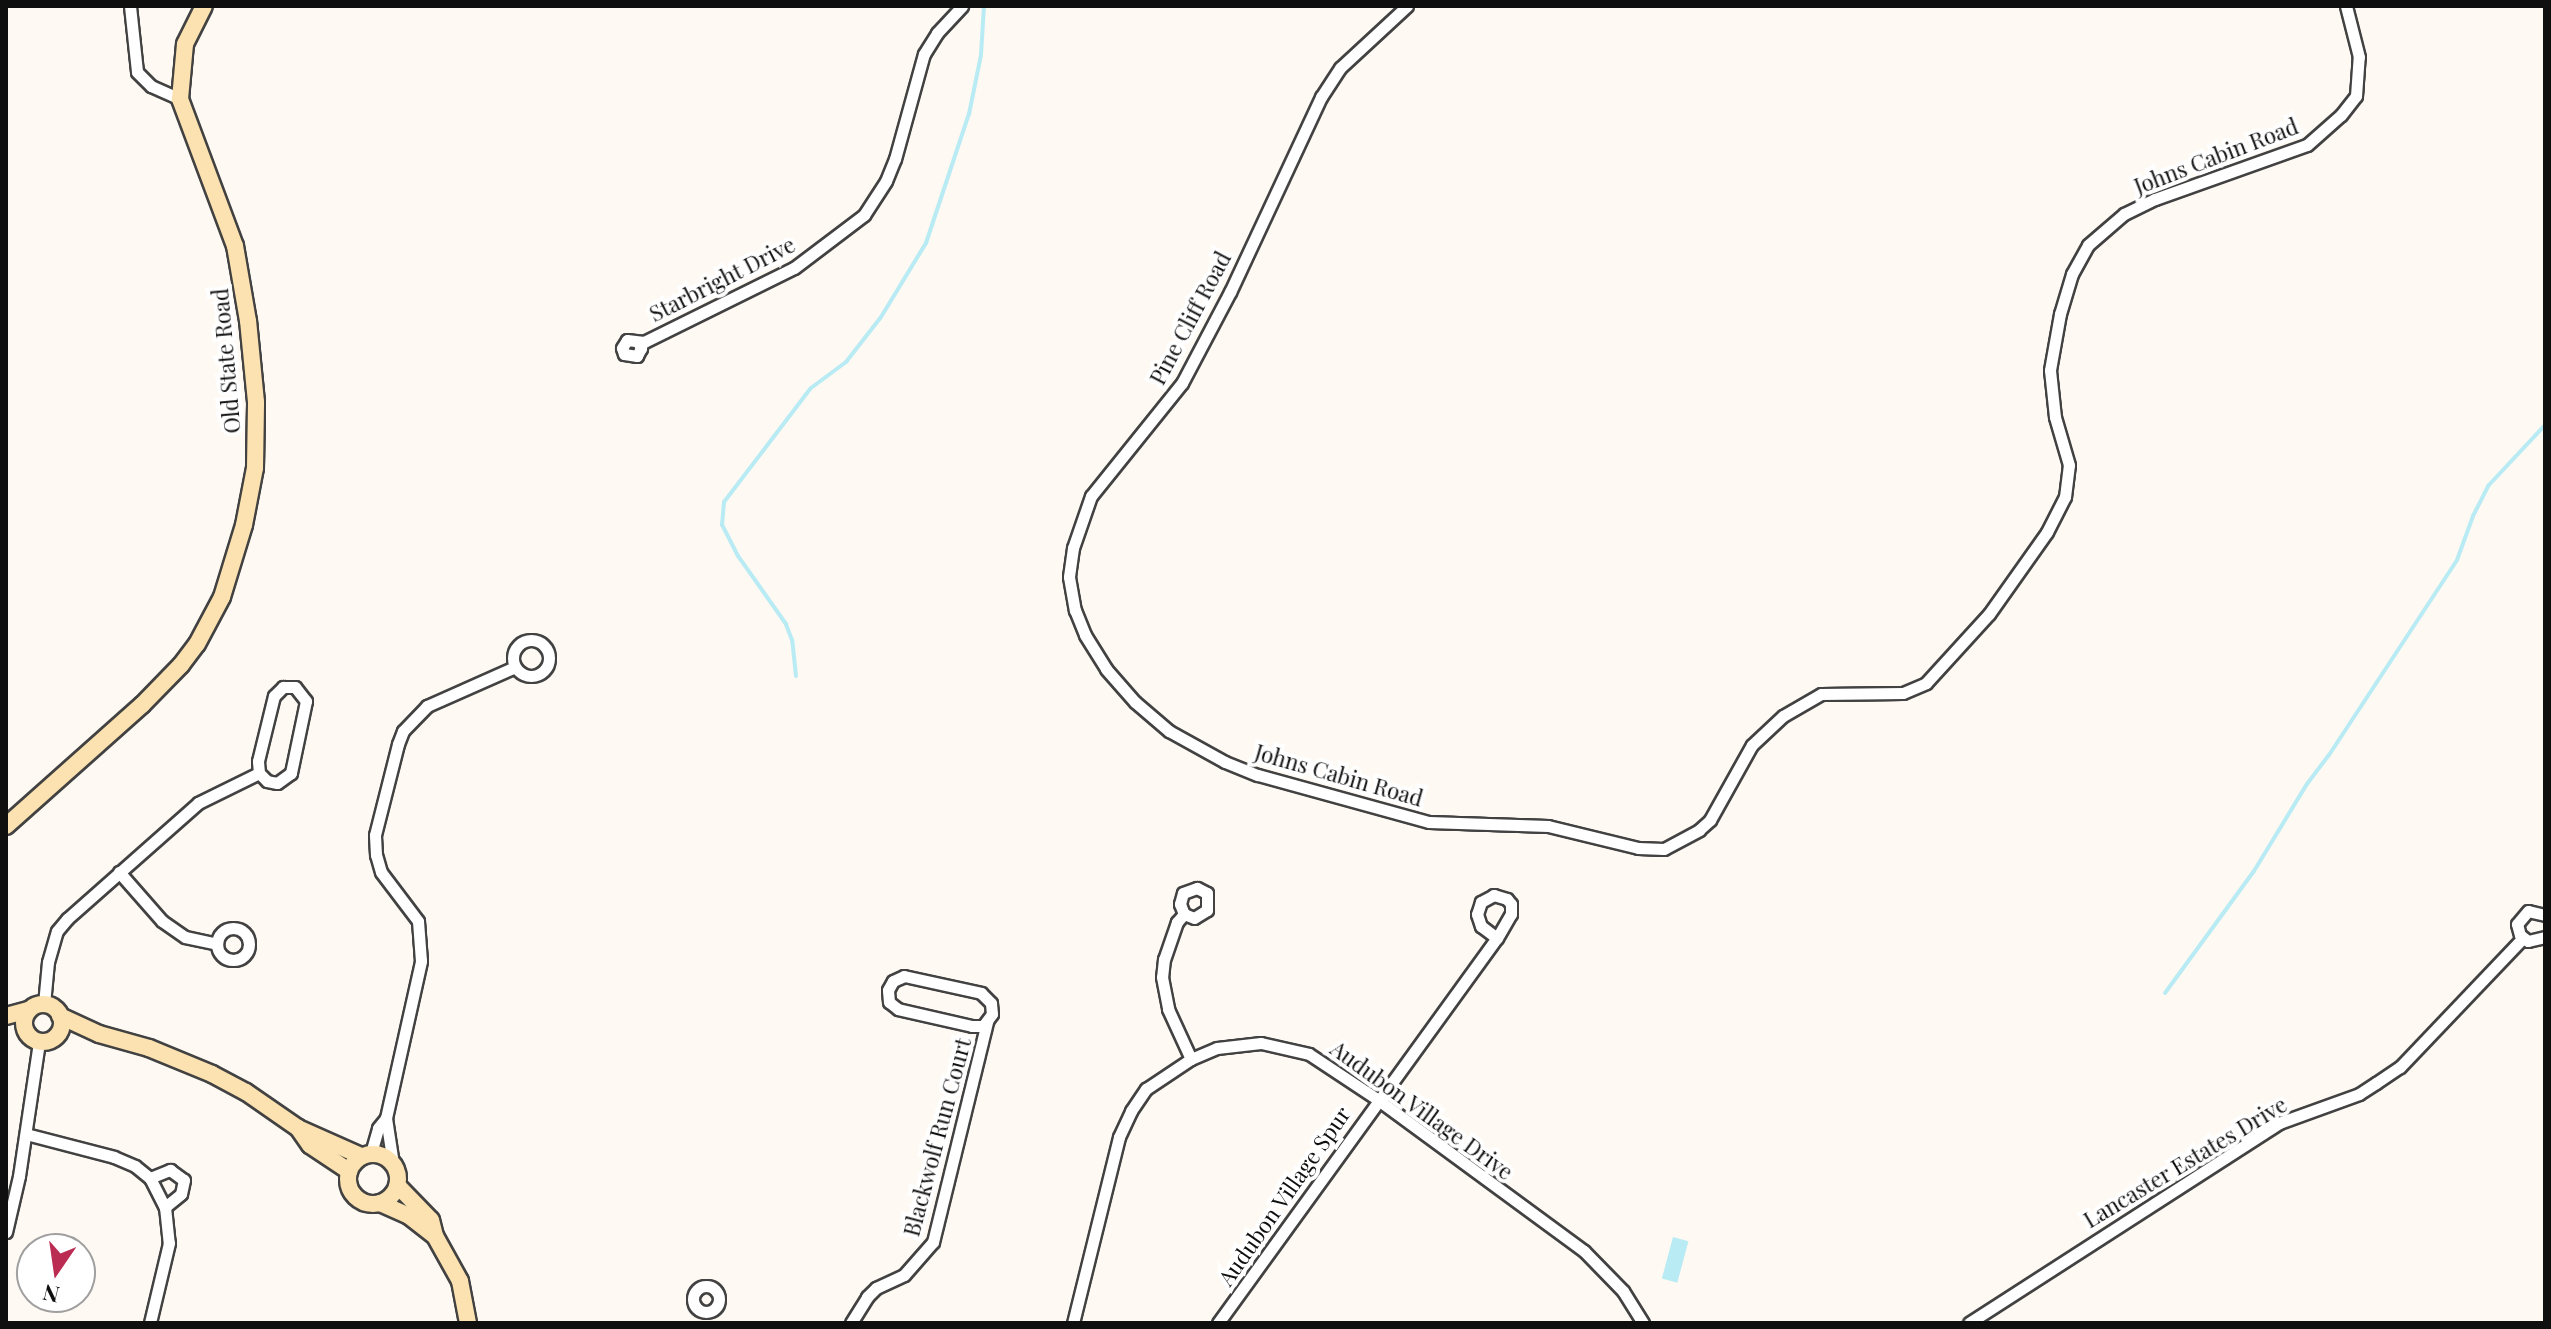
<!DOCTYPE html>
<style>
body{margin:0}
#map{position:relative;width:2551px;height:1329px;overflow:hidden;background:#fef9f2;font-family:"Playfair Display",serif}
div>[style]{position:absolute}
.water>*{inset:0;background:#b8ebf4;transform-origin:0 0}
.stream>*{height:4px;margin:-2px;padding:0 2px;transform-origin:2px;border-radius:2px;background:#b8ebf4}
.roads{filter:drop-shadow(2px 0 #424242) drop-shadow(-2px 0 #424242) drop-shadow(0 2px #424242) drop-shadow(0 -2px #424242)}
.street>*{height:11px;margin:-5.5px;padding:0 5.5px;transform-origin:5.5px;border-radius:5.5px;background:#fff}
.street>.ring{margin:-5.5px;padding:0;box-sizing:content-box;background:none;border:11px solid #fff;border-radius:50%}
.secondary>*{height:16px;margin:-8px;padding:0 8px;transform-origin:8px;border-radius:8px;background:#fce2b0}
.secondary>.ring{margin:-8px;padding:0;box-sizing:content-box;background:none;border:16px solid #fce2b0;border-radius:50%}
span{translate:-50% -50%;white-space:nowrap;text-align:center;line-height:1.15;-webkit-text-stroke:8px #fff;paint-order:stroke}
.street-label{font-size:22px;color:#0f0f0f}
.frame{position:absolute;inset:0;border:8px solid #0f0f0f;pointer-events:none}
.north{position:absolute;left:16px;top:1233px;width:80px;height:80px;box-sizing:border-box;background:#fff;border:2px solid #9f9f9f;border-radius:50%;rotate:193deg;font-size:22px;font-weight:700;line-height:32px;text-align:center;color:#0f0f0f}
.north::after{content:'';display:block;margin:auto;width:28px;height:36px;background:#bb2c52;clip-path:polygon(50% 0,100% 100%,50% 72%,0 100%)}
</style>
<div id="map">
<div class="water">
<div style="left:1673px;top:1237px;width:16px;height:43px;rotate:15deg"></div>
</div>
<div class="stream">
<div style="left:796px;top:676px;width:36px;rotate:-96deg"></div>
<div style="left:792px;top:640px;width:17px;rotate:-111deg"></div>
<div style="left:786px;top:624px;width:83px;rotate:-125.2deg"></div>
<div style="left:738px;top:556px;width:35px;rotate:-117deg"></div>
<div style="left:722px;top:525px;width:23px;rotate:-85deg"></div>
<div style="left:724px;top:502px;width:143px;rotate:-52.7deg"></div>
<div style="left:811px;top:388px;width:44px;rotate:-36.6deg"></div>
<div style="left:846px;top:362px;width:57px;rotate:-52.1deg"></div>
<div style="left:881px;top:317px;width:87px;rotate:-58.7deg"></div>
<div style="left:926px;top:243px;width:136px;rotate:-71.6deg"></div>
<div style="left:969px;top:114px;width:60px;rotate:-78.5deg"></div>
<div style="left:981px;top:55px;width:49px;rotate:-86.5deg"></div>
<div style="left:2165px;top:993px;width:151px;rotate:-53.9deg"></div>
<div style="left:2254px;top:871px;width:102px;rotate:-58.7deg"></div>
<div style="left:2307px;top:784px;width:36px;rotate:-53deg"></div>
<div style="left:2329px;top:755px;width:233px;rotate:-56.7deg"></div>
<div style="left:2457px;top:560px;width:47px;rotate:-70deg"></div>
<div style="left:2473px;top:516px;width:34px;rotate:-63deg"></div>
<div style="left:2488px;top:486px;width:83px;rotate:-46.9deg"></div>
</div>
<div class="roads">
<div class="street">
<div style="left:130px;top:6px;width:66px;rotate:83.9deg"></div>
<div style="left:137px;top:72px;width:20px;rotate:45deg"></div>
<div style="left:151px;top:86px;width:32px;rotate:24deg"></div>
<div style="left:1407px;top:6px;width:91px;rotate:137.2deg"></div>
<div style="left:1340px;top:68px;width:35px;rotate:123deg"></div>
<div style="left:1321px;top:97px;width:215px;rotate:115deg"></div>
<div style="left:1230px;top:292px;width:103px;rotate:117.8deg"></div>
<div style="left:1182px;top:383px;width:145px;rotate:128.8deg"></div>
<div style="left:1091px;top:496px;width:55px;rotate:109.1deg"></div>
<div style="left:1073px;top:548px;width:29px;rotate:98deg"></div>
<div style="left:1069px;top:577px;width:34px;rotate:80deg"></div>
<div style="left:1075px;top:610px;width:27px;rotate:68deg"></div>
<div style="left:1085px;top:635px;width:40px;rotate:58deg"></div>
<div style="left:1106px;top:669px;width:44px;rotate:48.7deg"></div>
<div style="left:1135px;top:702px;width:45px;rotate:40.5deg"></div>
<div style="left:1169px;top:731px;width:64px;rotate:29deg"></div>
<div style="left:1225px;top:762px;width:35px;rotate:22deg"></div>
<div style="left:1258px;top:775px;width:177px;rotate:15.4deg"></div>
<div style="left:1429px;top:822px;width:119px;rotate:1.9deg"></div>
<div style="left:1548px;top:826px;width:93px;rotate:13.7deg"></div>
<div style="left:1638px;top:848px;width:26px;rotate:2deg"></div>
<div style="left:1664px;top:849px;width:40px;rotate:-28deg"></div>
<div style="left:1699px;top:830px;width:15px;rotate:-42deg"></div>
<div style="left:1710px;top:820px;width:86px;rotate:-60.8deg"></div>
<div style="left:1752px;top:745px;width:42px;rotate:-43.1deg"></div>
<div style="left:1783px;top:716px;width:44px;rotate:-30.1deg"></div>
<div style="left:1821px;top:694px;width:82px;rotate:-0.7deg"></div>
<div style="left:1903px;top:693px;width:25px;rotate:-23deg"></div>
<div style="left:1926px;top:683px;width:93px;rotate:-47.6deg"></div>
<div style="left:1989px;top:614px;width:100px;rotate:-54.7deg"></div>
<div style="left:2047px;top:532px;width:39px;rotate:-63deg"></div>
<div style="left:2065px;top:497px;width:32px;rotate:-83deg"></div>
<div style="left:2069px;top:465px;width:50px;rotate:-106.3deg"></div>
<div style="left:2055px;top:417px;width:47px;rotate:-96.1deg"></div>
<div style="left:2050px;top:370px;width:57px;rotate:-79.9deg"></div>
<div style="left:2060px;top:314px;width:42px;rotate:-73.3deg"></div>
<div style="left:2072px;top:274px;width:33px;rotate:-61deg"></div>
<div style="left:2088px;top:245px;width:48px;rotate:-40.7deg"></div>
<div style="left:2124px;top:214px;width:34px;rotate:-26deg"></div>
<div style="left:2155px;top:199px;width:161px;rotate:-19.6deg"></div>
<div style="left:2307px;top:145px;width:45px;rotate:-41.4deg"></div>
<div style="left:2341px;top:115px;width:24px;rotate:-52deg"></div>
<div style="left:2356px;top:96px;width:39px;rotate:-86deg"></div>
<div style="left:2359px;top:57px;width:53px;rotate:-104.3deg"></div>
<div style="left:638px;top:342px;width:7px;rotate:63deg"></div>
<div style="left:641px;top:348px;width:9px;rotate:117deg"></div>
<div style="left:637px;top:356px;width:13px;rotate:-171deg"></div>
<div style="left:624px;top:354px;width:6px;rotate:-108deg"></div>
<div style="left:622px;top:348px;width:9px;rotate:-58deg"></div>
<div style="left:627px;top:340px;width:17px;rotate:7deg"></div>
<div style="left:644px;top:342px;width:167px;rotate:-26.3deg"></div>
<div style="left:794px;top:268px;width:88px;rotate:-37.1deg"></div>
<div style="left:864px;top:215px;width:40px;rotate:-57.1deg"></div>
<div style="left:886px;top:181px;width:24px;rotate:-68deg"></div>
<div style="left:895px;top:159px;width:109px;rotate:-74.6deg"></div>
<div style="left:924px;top:54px;width:25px;rotate:-58deg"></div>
<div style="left:937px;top:33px;width:37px;rotate:-47deg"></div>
<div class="ring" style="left:513px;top:640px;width:25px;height:25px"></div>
<div style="left:119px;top:872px;width:65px;rotate:48.7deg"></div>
<div style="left:162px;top:921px;width:28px;rotate:35deg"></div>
<div style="left:185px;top:937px;width:33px;rotate:12deg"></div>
<div style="left:1184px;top:914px;width:11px;rotate:-112deg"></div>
<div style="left:1180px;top:904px;width:11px;rotate:-75deg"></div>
<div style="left:1183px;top:893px;width:15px;rotate:-20deg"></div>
<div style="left:1197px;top:888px;width:11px;rotate:27deg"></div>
<div style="left:1207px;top:893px;width:17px;rotate:90deg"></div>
<div style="left:1207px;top:910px;width:15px;rotate:148deg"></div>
<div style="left:1194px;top:918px;width:11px;rotate:-158deg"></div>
<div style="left:1184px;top:914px;width:11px;rotate:131deg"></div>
<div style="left:1177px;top:922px;width:39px;rotate:109deg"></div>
<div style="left:1164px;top:959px;width:18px;rotate:96deg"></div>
<div style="left:1162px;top:977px;width:33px;rotate:79deg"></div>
<div style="left:1168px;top:1009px;width:55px;rotate:65.3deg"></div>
<div style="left:2545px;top:915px;width:17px;rotate:-167deg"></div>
<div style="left:2528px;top:911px;width:17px;rotate:130deg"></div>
<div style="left:2517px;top:924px;width:11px;rotate:75deg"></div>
<div style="left:2520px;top:935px;width:10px;rotate:37deg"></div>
<div style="left:2528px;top:941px;width:17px;rotate:-13deg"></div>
<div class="ring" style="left:217px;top:928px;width:21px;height:21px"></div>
<div style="left:904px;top:976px;width:79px;rotate:12.4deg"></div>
<div style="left:981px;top:993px;width:14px;rotate:45deg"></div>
<div style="left:991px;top:1003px;width:11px;rotate:85deg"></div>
<div style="left:992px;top:1014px;width:15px;rotate:127deg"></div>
<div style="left:983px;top:1026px;width:11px;rotate:180deg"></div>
<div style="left:972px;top:1026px;width:76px;rotate:-167.1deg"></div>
<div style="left:898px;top:1009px;width:11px;rotate:-142deg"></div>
<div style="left:889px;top:1002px;width:12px;rotate:-95deg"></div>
<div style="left:888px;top:990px;width:10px;rotate:-61deg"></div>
<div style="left:893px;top:981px;width:12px;rotate:-24deg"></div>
<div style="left:44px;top:1004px;width:42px;rotate:-84.6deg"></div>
<div style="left:48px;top:962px;width:32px;rotate:-74deg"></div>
<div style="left:57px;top:931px;width:16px;rotate:-50deg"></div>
<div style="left:67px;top:919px;width:175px;rotate:-41.5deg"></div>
<div style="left:198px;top:803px;width:68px;rotate:-26.2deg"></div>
<div style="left:259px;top:773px;width:12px;rotate:-95deg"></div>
<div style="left:258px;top:761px;width:67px;rotate:-76.2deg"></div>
<div style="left:274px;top:696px;width:13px;rotate:-45deg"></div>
<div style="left:283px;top:687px;width:12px"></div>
<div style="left:295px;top:687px;width:18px;rotate:52deg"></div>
<div style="left:306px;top:701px;width:74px;rotate:101.8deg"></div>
<div style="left:291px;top:773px;width:17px;rotate:144deg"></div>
<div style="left:277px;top:783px;width:10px;rotate:-169deg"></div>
<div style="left:267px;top:781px;width:11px;rotate:-135deg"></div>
<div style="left:386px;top:1118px;width:47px;rotate:81.3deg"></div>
<div style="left:26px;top:1134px;width:91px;rotate:14.6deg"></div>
<div style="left:114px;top:1157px;width:23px;rotate:23deg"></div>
<div style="left:135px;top:1166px;width:19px;rotate:39deg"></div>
<div style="left:150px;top:1178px;width:33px;rotate:63deg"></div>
<div style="left:165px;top:1207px;width:36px;rotate:84deg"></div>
<div style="left:169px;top:1243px;width:82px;rotate:103.4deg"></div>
<div style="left:371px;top:1153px;width:26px;rotate:-74deg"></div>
<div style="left:378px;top:1128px;width:13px;rotate:-51deg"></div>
<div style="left:386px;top:1118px;width:161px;rotate:-77.4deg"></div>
<div style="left:421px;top:961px;width:40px;rotate:-94.3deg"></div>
<div style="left:418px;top:921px;width:61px;rotate:-127.1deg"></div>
<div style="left:381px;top:872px;width:18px;rotate:-106deg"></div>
<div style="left:376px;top:855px;width:20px;rotate:-93deg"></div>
<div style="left:375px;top:835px;width:94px;rotate:-75.8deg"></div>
<div style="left:398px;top:744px;width:14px;rotate:-69deg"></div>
<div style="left:403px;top:731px;width:35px;rotate:-46deg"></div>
<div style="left:427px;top:706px;width:96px;rotate:-23.9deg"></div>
<div style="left:150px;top:1178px;width:22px;rotate:-22deg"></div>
<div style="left:170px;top:1170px;width:17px;rotate:36deg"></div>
<div style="left:184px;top:1180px;width:14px;rotate:102deg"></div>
<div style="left:181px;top:1194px;width:21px;rotate:141deg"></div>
<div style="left:6px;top:1232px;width:57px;rotate:-76.9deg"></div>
<div style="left:19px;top:1176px;width:135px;rotate:-81.5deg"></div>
<div class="ring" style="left:693px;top:1286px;width:15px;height:15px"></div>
<div style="left:851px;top:1323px;width:31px;rotate:-58deg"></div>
<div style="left:867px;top:1297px;width:13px;rotate:-45deg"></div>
<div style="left:876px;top:1288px;width:31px;rotate:-25deg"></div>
<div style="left:904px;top:1275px;width:44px;rotate:-48.7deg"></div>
<div style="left:933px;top:1242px;width:227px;rotate:-76.2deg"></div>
<div style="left:1073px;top:1323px;width:192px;rotate:-76.1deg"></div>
<div style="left:1119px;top:1137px;width:29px;rotate:-65deg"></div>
<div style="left:1131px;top:1111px;width:27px;rotate:-56deg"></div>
<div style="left:1146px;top:1089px;width:54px;rotate:-33.7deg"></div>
<div style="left:1191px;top:1059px;width:28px;rotate:-23deg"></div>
<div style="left:1217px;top:1048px;width:44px;rotate:-6.5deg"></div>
<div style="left:1261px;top:1043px;width:49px;rotate:12.9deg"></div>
<div style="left:1309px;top:1054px;width:82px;rotate:33.5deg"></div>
<div style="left:1377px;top:1099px;width:257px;rotate:36.3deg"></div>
<div style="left:1584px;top:1251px;width:56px;rotate:45.7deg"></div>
<div style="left:1623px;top:1291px;width:38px;rotate:58deg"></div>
<div style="left:1218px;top:1323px;width:475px;rotate:-54.1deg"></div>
<div style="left:1497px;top:938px;width:28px;rotate:-60deg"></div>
<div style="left:1511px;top:914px;width:10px;rotate:-90deg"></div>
<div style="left:1511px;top:904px;width:6px;rotate:-129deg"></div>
<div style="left:1507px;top:899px;width:14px;rotate:-163deg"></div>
<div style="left:1494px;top:895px;width:15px;rotate:152deg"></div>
<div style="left:1481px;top:902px;width:13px;rotate:108deg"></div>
<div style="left:1477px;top:914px;width:13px;rotate:72deg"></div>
<div style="left:1481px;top:926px;width:20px;rotate:37deg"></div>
<div style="left:1969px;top:1323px;width:369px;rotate:-32.8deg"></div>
<div style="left:2279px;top:1123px;width:85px;rotate:-19.9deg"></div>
<div style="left:2359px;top:1094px;width:20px;rotate:-33deg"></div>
<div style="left:2376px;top:1083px;width:29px;rotate:-34deg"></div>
<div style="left:2400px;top:1067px;width:178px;rotate:-46.4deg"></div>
</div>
<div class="secondary">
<div style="left:6px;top:826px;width:182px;rotate:-41.7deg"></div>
<div style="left:142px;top:705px;width:56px;rotate:-45.7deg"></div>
<div style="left:181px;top:665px;width:26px;rotate:-53deg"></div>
<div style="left:197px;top:644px;width:53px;rotate:-62deg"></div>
<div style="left:222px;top:597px;width:75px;rotate:-73deg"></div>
<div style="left:244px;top:525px;width:58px;rotate:-79.1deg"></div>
<div style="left:255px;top:468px;width:66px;rotate:-89.1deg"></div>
<div style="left:256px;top:402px;width:81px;rotate:-95.6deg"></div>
<div style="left:248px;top:321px;width:76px;rotate:-99.8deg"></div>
<div style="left:235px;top:246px;width:157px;rotate:-110.5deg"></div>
<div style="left:180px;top:99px;width:55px;rotate:-84.8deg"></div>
<div style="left:185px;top:44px;width:42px;rotate:-63.4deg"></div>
<div class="ring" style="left:24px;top:1004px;width:22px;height:22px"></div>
<div style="left:6px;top:1016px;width:23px;rotate:-15deg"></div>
<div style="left:60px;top:1016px;width:43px;rotate:24.8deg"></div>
<div style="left:99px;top:1034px;width:52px;rotate:15.6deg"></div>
<div style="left:149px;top:1048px;width:68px;rotate:22.4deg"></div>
<div style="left:212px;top:1074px;width:38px;rotate:28deg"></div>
<div style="left:246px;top:1092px;width:63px;rotate:34.7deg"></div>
<div style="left:298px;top:1128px;width:69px;rotate:24deg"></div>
<div style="left:298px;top:1128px;width:21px;rotate:55deg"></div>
<div style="left:310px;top:1145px;width:47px;rotate:33.7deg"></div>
<div class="ring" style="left:348px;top:1154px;width:34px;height:34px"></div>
<div style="left:398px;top:1186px;width:47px;rotate:45.9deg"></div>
<div style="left:431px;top:1220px;width:16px;rotate:76deg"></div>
<div style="left:435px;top:1236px;width:51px;rotate:60.9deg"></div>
<div style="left:460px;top:1281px;width:43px;rotate:79.2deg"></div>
<div style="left:380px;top:1203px;width:32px;rotate:24deg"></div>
<div style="left:409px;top:1216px;width:33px;rotate:38deg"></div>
</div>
</div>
<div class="street-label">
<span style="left:2216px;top:156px;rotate:-21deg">Johns Cabin Road</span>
<span style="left:722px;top:279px;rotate:-27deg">Starbright Drive</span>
<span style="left:1190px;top:318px;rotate:-62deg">Pine Cliff Road</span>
<span style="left:226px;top:361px;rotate:-95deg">Old State Road</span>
<span style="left:1339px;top:775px;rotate:16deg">Johns Cabin Road</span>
<span style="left:1422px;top:1110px;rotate:36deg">Audubon Village Drive</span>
<span style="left:937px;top:1137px;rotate:-75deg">Blackwolf Run Court</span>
<span style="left:2185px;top:1162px;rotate:-31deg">Lancaster Estates Drive</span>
<span style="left:1284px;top:1196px;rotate:-55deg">Audubon Village Spur</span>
</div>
<div class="frame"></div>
<div class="north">N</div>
</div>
